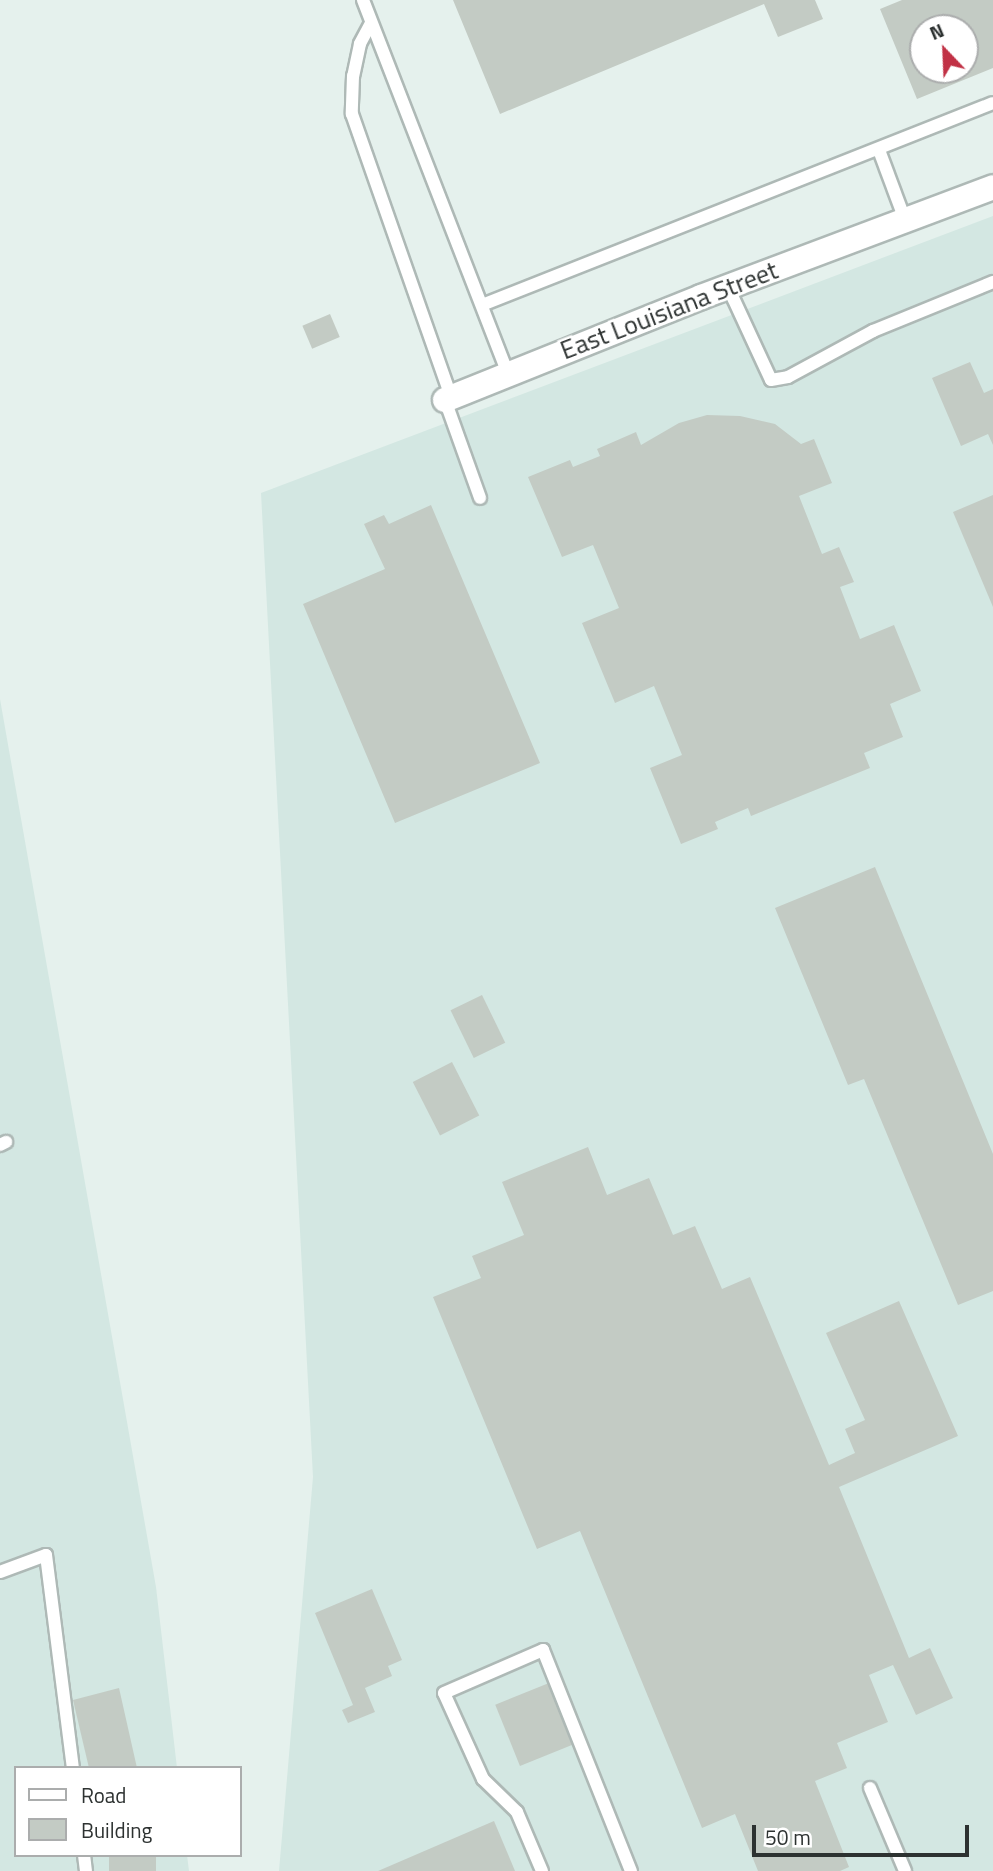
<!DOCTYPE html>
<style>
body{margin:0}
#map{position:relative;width:993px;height:1871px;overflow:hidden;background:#e5f1ed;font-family:"Titillium Web",sans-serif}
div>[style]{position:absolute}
.built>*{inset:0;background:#d3e7e2}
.building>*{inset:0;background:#c3cbc4;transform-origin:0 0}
.roads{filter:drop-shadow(2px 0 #aeb9b6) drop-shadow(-2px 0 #aeb9b6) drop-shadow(0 2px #aeb9b6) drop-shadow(0 -2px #aeb9b6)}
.service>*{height:12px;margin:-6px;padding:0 6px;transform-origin:6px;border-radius:6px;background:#fff}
.minor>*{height:24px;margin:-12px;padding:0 12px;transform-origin:12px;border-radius:12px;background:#fff}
span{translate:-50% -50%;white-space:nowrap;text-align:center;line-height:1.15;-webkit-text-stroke:5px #fff;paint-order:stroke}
.street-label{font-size:26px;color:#2d3231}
.legend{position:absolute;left:14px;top:1766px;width:228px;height:91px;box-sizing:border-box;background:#fff;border:2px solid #abadad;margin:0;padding:9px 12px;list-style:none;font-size:21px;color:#2d3231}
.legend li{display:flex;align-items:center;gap:14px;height:35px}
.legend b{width:35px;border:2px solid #abadad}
.north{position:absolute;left:909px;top:14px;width:70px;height:70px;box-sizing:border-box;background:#fff;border:2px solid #abadad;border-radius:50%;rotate:337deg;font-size:19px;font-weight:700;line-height:28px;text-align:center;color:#2d3231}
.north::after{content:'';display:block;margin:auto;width:24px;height:32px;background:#c13145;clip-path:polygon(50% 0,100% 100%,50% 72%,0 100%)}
.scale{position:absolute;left:752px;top:1825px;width:217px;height:32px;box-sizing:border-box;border:4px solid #2d3231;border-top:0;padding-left:9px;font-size:21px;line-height:24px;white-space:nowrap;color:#2d3231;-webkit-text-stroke:5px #fff;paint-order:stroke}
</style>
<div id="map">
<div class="built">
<div style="clip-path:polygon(993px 216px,993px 1871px,279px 1871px,313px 1477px,261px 493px)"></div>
<div style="clip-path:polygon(0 699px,156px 1587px,177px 1768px,16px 1768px,16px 1855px,187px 1855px,189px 1871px,0 1871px)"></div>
</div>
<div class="building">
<div style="clip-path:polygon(453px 0,815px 0,823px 19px,778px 37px,764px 4px,500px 114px)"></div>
<div style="clip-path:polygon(evenodd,902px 0,993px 0,993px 68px,917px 99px,880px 9px,902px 0,923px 28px,965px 28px,965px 70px,923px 70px,923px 28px)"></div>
<div style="left:330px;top:314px;width:25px;height:30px;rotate:67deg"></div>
<div style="clip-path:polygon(970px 362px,984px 393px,993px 389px,993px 445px,988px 434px,961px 446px,932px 378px)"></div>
<div style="clip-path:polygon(707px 415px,740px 416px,775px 424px,801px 444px,814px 439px,832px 483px,799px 496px,822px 554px,839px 547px,854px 582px,840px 587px,860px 639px,894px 625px,921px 691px,890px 704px,903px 737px,864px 753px,870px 768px,751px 816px,748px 808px,715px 822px,718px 829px,681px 844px,650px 768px,682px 755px,654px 686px,615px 703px,582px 623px,619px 608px,593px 545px,562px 557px,528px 477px,570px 460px,573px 467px,600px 456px,597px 449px,636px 432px,641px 445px,679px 423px)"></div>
<div style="clip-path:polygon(993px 495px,993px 607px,953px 512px)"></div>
<div style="clip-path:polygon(431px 505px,540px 763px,395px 823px,303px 604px,385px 569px,364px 524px,384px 515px,389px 524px)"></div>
<div style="clip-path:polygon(875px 867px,993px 1154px,993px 1291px,958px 1305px,864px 1079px,848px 1085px,775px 908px)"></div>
<div style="left:482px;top:995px;width:53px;height:35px;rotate:64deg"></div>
<div style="left:452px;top:1062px;width:60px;height:44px;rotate:63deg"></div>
<div style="clip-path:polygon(588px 1147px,607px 1195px,649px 1178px,673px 1235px,695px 1226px,722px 1289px,750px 1277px,829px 1465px,855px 1453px,845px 1429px,865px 1420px,826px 1333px,899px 1301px,958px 1436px,839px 1487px,909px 1658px,930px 1648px,953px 1698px,916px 1715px,893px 1665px,869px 1675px,888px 1722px,837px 1743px,847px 1768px,815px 1781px,849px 1867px,840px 1871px,758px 1871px,735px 1814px,702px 1828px,580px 1531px,537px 1549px,433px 1297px,481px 1278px,472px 1256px,524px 1235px,502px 1182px)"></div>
<div style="clip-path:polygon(372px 1589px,402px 1660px,388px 1666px,392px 1676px,365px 1688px,375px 1712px,348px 1723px,342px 1710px,353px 1705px,315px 1613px)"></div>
<div style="left:549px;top:1683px;width:66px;height:58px;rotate:68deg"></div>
<div style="clip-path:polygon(119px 1688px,137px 1768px,89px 1768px,73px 1700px)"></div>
<div style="clip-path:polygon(494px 1821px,515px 1871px,378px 1871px)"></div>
<div style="left:109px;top:1855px;width:47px;height:16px"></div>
</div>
<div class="roads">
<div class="service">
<div style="left:363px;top:0;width:400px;rotate:68.8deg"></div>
<div style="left:371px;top:23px;width:24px;rotate:118deg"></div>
<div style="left:360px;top:44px;width:33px;rotate:102deg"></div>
<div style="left:353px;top:76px;width:38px;rotate:92deg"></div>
<div style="left:352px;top:114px;width:300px;rotate:70.7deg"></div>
<div style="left:879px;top:150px;width:75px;rotate:69.6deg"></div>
<div style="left:728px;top:287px;width:102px;rotate:65.2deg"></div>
<div style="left:771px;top:380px;width:17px;rotate:-10deg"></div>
<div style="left:788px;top:377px;width:97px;rotate:-28.4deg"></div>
<div style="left:873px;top:331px;width:130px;rotate:-22.2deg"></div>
<div style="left:482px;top:305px;width:549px;rotate:-21.57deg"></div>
<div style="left:445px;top:400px;width:104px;rotate:70.3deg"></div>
<div style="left:0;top:1145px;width:7px;rotate:-27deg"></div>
<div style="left:0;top:1572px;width:49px;rotate:-20.3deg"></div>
<div style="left:46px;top:1555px;width:215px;rotate:82.8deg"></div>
<div style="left:870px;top:1788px;width:90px;rotate:67.1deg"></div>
<div style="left:84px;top:1855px;width:16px;rotate:83deg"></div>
<div style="left:542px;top:1871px;width:64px;rotate:-113deg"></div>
<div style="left:517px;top:1812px;width:47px;rotate:-135.9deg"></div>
<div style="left:483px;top:1779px;width:94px;rotate:-114.4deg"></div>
<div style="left:444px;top:1693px;width:108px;rotate:-23.5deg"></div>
<div style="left:543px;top:1650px;width:238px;rotate:68.3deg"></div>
</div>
<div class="minor">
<div style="left:445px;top:400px;width:276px;rotate:-21.9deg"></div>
<div style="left:701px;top:297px;width:312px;rotate:-20.6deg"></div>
</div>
</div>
<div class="street-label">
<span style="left:669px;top:310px;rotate:-21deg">East Louisiana Street</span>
</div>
<ul class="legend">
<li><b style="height:9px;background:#fff"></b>Road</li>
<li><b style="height:19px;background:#c3cbc4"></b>Building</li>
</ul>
<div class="north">N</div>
<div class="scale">50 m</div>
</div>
